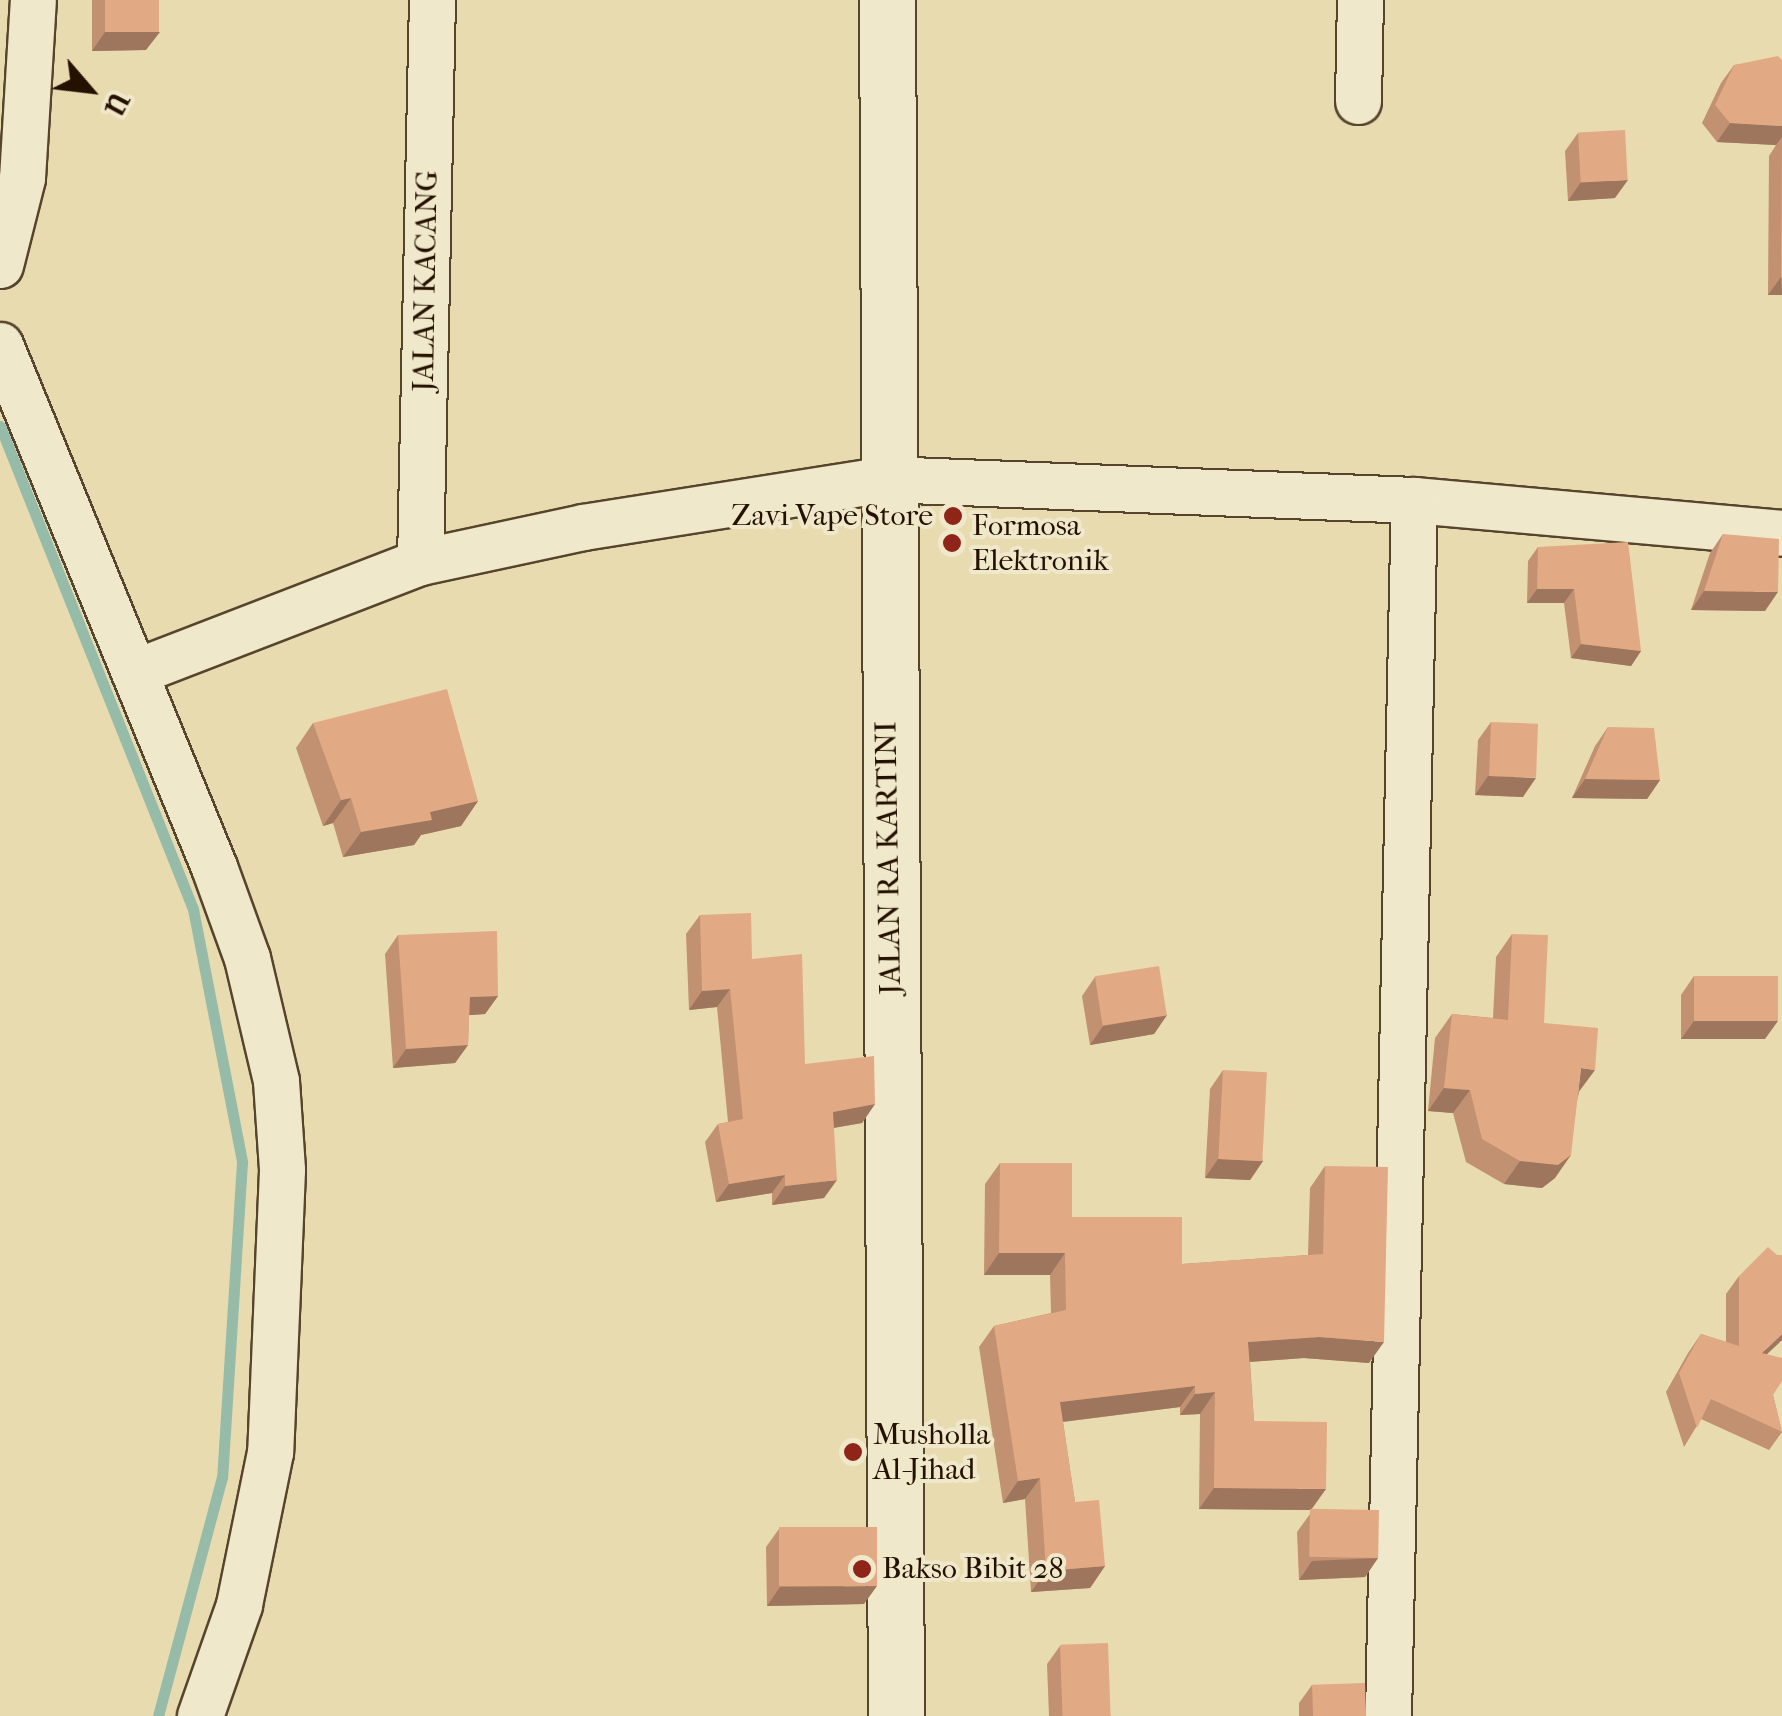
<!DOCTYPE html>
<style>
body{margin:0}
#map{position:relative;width:1782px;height:1716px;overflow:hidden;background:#e8dbaf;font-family:"IM FELL French Canon",serif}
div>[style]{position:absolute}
.stream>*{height:11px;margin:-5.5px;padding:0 5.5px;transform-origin:5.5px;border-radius:5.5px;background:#97bba9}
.roads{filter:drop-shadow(2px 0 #56442c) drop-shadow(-2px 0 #56442c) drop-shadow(0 2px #56442c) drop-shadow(0 -2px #56442c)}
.minor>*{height:45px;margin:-22.5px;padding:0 22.5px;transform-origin:22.5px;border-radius:22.5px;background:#f0e8cb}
.secondary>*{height:55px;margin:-27.5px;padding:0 27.5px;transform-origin:27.5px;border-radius:27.5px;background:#f0e8cb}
.wall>*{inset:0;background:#c29172}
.shaded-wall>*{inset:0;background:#9e765d}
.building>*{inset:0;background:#e2a985;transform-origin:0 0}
.dots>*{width:28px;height:28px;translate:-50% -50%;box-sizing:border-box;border:5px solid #f0e8cb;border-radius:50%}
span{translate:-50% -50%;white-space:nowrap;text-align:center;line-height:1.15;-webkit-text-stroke:8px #f0e8cb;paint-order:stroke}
.street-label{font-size:30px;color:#251100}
.poi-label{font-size:30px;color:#251100}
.right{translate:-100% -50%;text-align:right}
.left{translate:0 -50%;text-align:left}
.north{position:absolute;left:40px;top:40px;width:100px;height:100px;-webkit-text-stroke:8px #f0e8cb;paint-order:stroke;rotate:118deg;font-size:28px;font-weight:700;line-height:40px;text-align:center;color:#251100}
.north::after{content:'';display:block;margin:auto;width:35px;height:45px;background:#251100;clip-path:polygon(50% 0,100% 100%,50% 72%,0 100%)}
</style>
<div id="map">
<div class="stream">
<div style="left:0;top:426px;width:520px;rotate:68.22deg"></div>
<div style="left:193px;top:909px;width:258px;rotate:79deg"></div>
<div style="left:242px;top:1162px;width:316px;rotate:93.6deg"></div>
<div style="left:222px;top:1477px;width:247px;rotate:105deg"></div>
</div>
<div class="roads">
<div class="minor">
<div style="left:1358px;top:101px;width:101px;rotate:-88.9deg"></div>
<div style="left:0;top:265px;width:90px;rotate:-75.8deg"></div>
<div style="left:22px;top:178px;width:178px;rotate:-86.5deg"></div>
<div style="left:0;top:345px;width:564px;rotate:67.71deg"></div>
<div style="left:214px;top:867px;width:97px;rotate:70.1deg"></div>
<div style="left:247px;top:958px;width:126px;rotate:76.7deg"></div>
<div style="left:276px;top:1081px;width:89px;rotate:86.1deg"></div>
<div style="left:282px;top:1170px;width:282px;rotate:92.4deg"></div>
<div style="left:270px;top:1452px;width:156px;rotate:101.5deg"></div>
<div style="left:239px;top:1605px;width:118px;rotate:109.4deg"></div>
<div style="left:420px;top:562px;width:562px;rotate:-88.78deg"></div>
<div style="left:135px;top:672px;width:305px;rotate:-21.1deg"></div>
<div style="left:420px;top:562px;width:167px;rotate:-12.1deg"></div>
<div style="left:583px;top:527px;width:306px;rotate:-9deg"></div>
<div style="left:885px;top:479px;width:529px;rotate:2.27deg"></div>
<div style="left:1414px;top:500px;width:369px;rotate:5.1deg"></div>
<div style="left:1388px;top:1716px;width:1216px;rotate:-88.78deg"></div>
</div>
<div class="secondary">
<div style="left:887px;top:0;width:1716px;rotate:89.7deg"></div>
</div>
</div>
<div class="wall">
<div style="clip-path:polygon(92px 0,159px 0,146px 50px,92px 51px)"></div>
<div style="clip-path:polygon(1782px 60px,1782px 295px,1768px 295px,1769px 156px,1776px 145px,1717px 142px,1702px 123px,1721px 83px,1734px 65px)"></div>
<div style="clip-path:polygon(1578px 133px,1615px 198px,1568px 201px,1565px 151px)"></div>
<div style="clip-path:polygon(1723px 534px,1765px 611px,1691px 610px,1710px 553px)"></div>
<div style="clip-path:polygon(1538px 547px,1641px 651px,1631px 666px,1571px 658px,1564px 603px,1527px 603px,1528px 561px)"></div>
<div style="clip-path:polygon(1491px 722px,1523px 797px,1475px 795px,1478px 740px)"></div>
<div style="clip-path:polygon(313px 723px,478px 801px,461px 826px,421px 835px,414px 845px,343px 857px,333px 823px,323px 826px,296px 748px)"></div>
<div style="clip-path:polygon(1608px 727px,1660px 780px,1647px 799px,1572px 798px,1595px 746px)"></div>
<div style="clip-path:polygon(700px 915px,752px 959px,805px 1064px,875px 1104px,862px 1123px,834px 1128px,824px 1198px,772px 1205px,772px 1193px,716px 1202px,705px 1142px,718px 1124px,728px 1122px,717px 1007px,689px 1010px,686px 934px)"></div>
<div style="clip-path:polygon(1512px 934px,1544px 1023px,1579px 1093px,1555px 1178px,1542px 1188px,1504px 1184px,1466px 1162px,1453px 1113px,1428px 1111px,1435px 1038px,1452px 1014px,1493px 1018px,1496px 957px)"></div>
<div style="clip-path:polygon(398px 935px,498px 996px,485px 1014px,469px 1015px,468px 1045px,455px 1063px,393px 1068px,385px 954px)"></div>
<div style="clip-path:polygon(1694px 976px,1765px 1039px,1681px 1039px,1681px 995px)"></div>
<div style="clip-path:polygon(1095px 977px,1167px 1015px,1154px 1034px,1090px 1045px,1082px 996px)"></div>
<div style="clip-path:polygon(1223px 1070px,1263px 1161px,1250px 1180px,1205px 1178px,1210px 1089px)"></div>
<div style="clip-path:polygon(1000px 1163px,1072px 1217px,1182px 1264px,1308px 1255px,1310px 1188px,1325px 1166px,1369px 1363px,1304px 1358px,1250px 1362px,1254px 1421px,1311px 1510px,1199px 1509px,1200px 1414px,1180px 1415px,1180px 1407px,1063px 1422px,1075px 1502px,1105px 1566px,1090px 1588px,1031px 1592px,1025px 1499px,1003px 1503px,979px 1347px,994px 1326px,1051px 1313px,1050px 1275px,984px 1275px,985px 1184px)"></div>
<div style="clip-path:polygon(1739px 1276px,1767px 1354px,1773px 1395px,1782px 1432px,1769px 1450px,1701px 1419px,1684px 1447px,1666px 1392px,1688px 1353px,1701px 1334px,1726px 1342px,1726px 1294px)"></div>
<div style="clip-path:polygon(1310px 1514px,1378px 1558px,1365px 1577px,1299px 1580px,1297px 1532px)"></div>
<div style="clip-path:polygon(779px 1529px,864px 1604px,767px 1606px,766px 1547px)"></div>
<div style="clip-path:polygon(1060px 1646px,1111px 1716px,1049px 1716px,1047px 1664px)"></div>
<div style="clip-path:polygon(1312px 1685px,1366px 1716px,1299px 1716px,1299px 1703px)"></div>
</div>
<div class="shaded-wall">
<div style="clip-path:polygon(105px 32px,160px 32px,146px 50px,92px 51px)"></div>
<div style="clip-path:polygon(1730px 123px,1782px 126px,1782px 145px,1782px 137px,1776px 145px,1717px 142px)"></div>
<div style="clip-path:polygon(1628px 180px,1615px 198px,1568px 201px,1581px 182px)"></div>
<div style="clip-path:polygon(1781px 277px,1782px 295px,1768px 295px)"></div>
<div style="clip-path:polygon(1537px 589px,1574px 589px,1564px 603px,1527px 603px)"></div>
<div style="clip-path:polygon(1704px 591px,1778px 592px,1765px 611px,1691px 610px)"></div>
<div style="clip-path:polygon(1581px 644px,1641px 651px,1631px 666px,1571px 658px)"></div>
<div style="clip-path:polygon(1488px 776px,1536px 778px,1523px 797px,1475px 795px)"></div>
<div style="clip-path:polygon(1585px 779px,1660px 780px,1647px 799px,1572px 798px)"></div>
<div style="clip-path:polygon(351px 798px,333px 823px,323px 826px,341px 800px)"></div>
<div style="clip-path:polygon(478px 801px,461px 826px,421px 835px,414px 845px,343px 857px,361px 832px,430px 812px)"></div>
<div style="clip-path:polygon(730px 989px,717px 1007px,689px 1010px,702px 991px)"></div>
<div style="clip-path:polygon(498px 996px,485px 1014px,457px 1016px,470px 997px)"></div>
<div style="clip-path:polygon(1167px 1015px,1154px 1034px,1090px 1045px,1103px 1026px)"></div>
<div style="clip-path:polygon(1694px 1021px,1778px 1021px,1765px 1039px,1681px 1039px)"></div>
<div style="clip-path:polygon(468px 1045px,455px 1063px,393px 1068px,406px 1049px)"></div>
<div style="clip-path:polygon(1581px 1068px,1595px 1070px,1578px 1093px)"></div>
<div style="clip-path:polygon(1444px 1088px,1470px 1090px,1453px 1113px,1428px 1111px)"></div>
<div style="clip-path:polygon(875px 1104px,862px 1123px,820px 1130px,833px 1112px)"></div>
<div style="clip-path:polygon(1571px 1155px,1555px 1178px,1542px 1188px,1504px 1184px,1520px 1161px)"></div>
<div style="clip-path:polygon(1218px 1159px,1263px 1161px,1250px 1180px,1205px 1178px)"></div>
<div style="clip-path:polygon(785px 1175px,772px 1193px,716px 1202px,729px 1184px)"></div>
<div style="clip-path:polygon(837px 1180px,824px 1198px,772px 1205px,785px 1186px)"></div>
<div style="clip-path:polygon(999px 1253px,1065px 1253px,1050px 1275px,984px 1275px)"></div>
<div style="clip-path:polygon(1782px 1334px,1782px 1340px,1749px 1371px,1762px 1353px)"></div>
<div style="clip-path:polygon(1319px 1337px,1384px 1342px,1369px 1363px,1304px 1358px,1233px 1363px,1248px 1342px)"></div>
<div style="clip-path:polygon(1195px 1386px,1180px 1407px,1045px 1424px,1060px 1402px)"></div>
<div style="clip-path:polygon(1215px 1392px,1200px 1414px,1180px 1415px,1195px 1394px)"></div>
<div style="clip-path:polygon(1040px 1478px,1025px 1499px,1003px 1503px,1018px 1481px)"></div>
<div style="clip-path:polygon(1214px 1488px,1326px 1489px,1311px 1510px,1199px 1509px)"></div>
<div style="clip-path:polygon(1378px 1558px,1365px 1577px,1299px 1580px,1312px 1561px)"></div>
<div style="clip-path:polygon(1105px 1566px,1090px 1588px,1031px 1592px,1046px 1571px)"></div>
<div style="clip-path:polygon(877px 1586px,864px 1604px,767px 1606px,780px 1587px)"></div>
</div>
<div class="building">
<div style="left:105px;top:0;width:54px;height:32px"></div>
<div style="clip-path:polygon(1778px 56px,1782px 60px,1782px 126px,1730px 123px,1715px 105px,1734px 65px)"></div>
<div style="left:1625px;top:130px;width:50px;height:47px;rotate:87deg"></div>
<div style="clip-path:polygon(1782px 137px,1782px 277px,1781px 277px)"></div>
<div style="clip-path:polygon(1723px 534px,1779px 539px,1778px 592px,1704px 591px)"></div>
<div style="clip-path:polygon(1628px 542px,1641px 651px,1581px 644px,1574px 589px,1537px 589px,1538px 547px)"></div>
<div style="clip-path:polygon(447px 689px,478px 801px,430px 812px,432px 820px,361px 832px,351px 798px,341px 800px,313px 723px)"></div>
<div style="left:1491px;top:722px;width:47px;height:54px;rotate:2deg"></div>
<div style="clip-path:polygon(1608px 727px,1654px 728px,1660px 780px,1585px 779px)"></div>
<div style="clip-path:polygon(751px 913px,752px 959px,802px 954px,805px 1064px,874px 1056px,875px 1104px,833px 1112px,837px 1180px,785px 1186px,785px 1175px,729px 1184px,718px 1124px,743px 1119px,730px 989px,702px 991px,700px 915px)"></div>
<div style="clip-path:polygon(497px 931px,498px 996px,470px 997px,468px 1045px,406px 1049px,398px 935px)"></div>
<div style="clip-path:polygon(1512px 934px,1548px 935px,1544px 1023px,1598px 1028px,1595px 1070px,1581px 1068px,1571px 1155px,1558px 1165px,1520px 1161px,1482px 1139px,1470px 1090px,1444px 1088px,1452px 1014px,1508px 1020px)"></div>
<div style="left:1159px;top:966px;width:50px;height:65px;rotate:81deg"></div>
<div style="left:1694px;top:976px;width:84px;height:45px"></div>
<div style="left:1223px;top:1070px;width:44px;height:89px;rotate:3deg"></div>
<div style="clip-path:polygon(1000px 1163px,1072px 1163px,1072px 1217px,1182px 1217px,1182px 1264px,1323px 1254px,1325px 1166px,1388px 1167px,1384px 1342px,1319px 1337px,1248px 1342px,1254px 1421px,1327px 1422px,1326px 1489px,1214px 1488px,1215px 1392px,1195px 1394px,1195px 1386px,1060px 1402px,1075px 1502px,1099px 1500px,1105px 1566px,1046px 1571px,1040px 1478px,1018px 1481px,994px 1326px,1066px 1310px,1065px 1253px,999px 1253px)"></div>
<div style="clip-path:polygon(1768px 1247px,1777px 1255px,1782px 1255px,1782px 1334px,1762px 1353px,1782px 1358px,1782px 1381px,1773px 1395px,1782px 1432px,1711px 1399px,1697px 1428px,1679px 1373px,1701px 1334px,1739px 1346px,1739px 1276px)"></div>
<div style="left:1379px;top:1510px;width:48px;height:69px;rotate:91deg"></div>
<div style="left:877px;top:1527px;width:59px;height:98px;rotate:90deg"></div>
<div style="left:1108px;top:1643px;width:73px;height:48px;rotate:88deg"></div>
<div style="left:1365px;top:1683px;width:33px;height:53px;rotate:88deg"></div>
</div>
<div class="dots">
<div style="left:953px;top:516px;background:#8f2418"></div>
<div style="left:952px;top:543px;background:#8f2418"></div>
<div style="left:853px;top:1452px;background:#8f2418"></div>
<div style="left:862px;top:1569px;background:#8f2418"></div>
</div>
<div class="street-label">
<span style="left:426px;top:281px;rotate:-89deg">JALAN KACANG</span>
<span style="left:889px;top:858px;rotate:-91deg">JALAN RA KARTINI</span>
</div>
<div class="poi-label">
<span class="right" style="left:933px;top:516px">Zavi Vape Store</span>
<span class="left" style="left:972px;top:543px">Formosa<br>Elektronik</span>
<span class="left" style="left:873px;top:1452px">Musholla<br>Al-Jihad</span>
<span class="left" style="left:882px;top:1569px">Bakso Bibit 28</span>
</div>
<div class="north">U</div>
</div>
